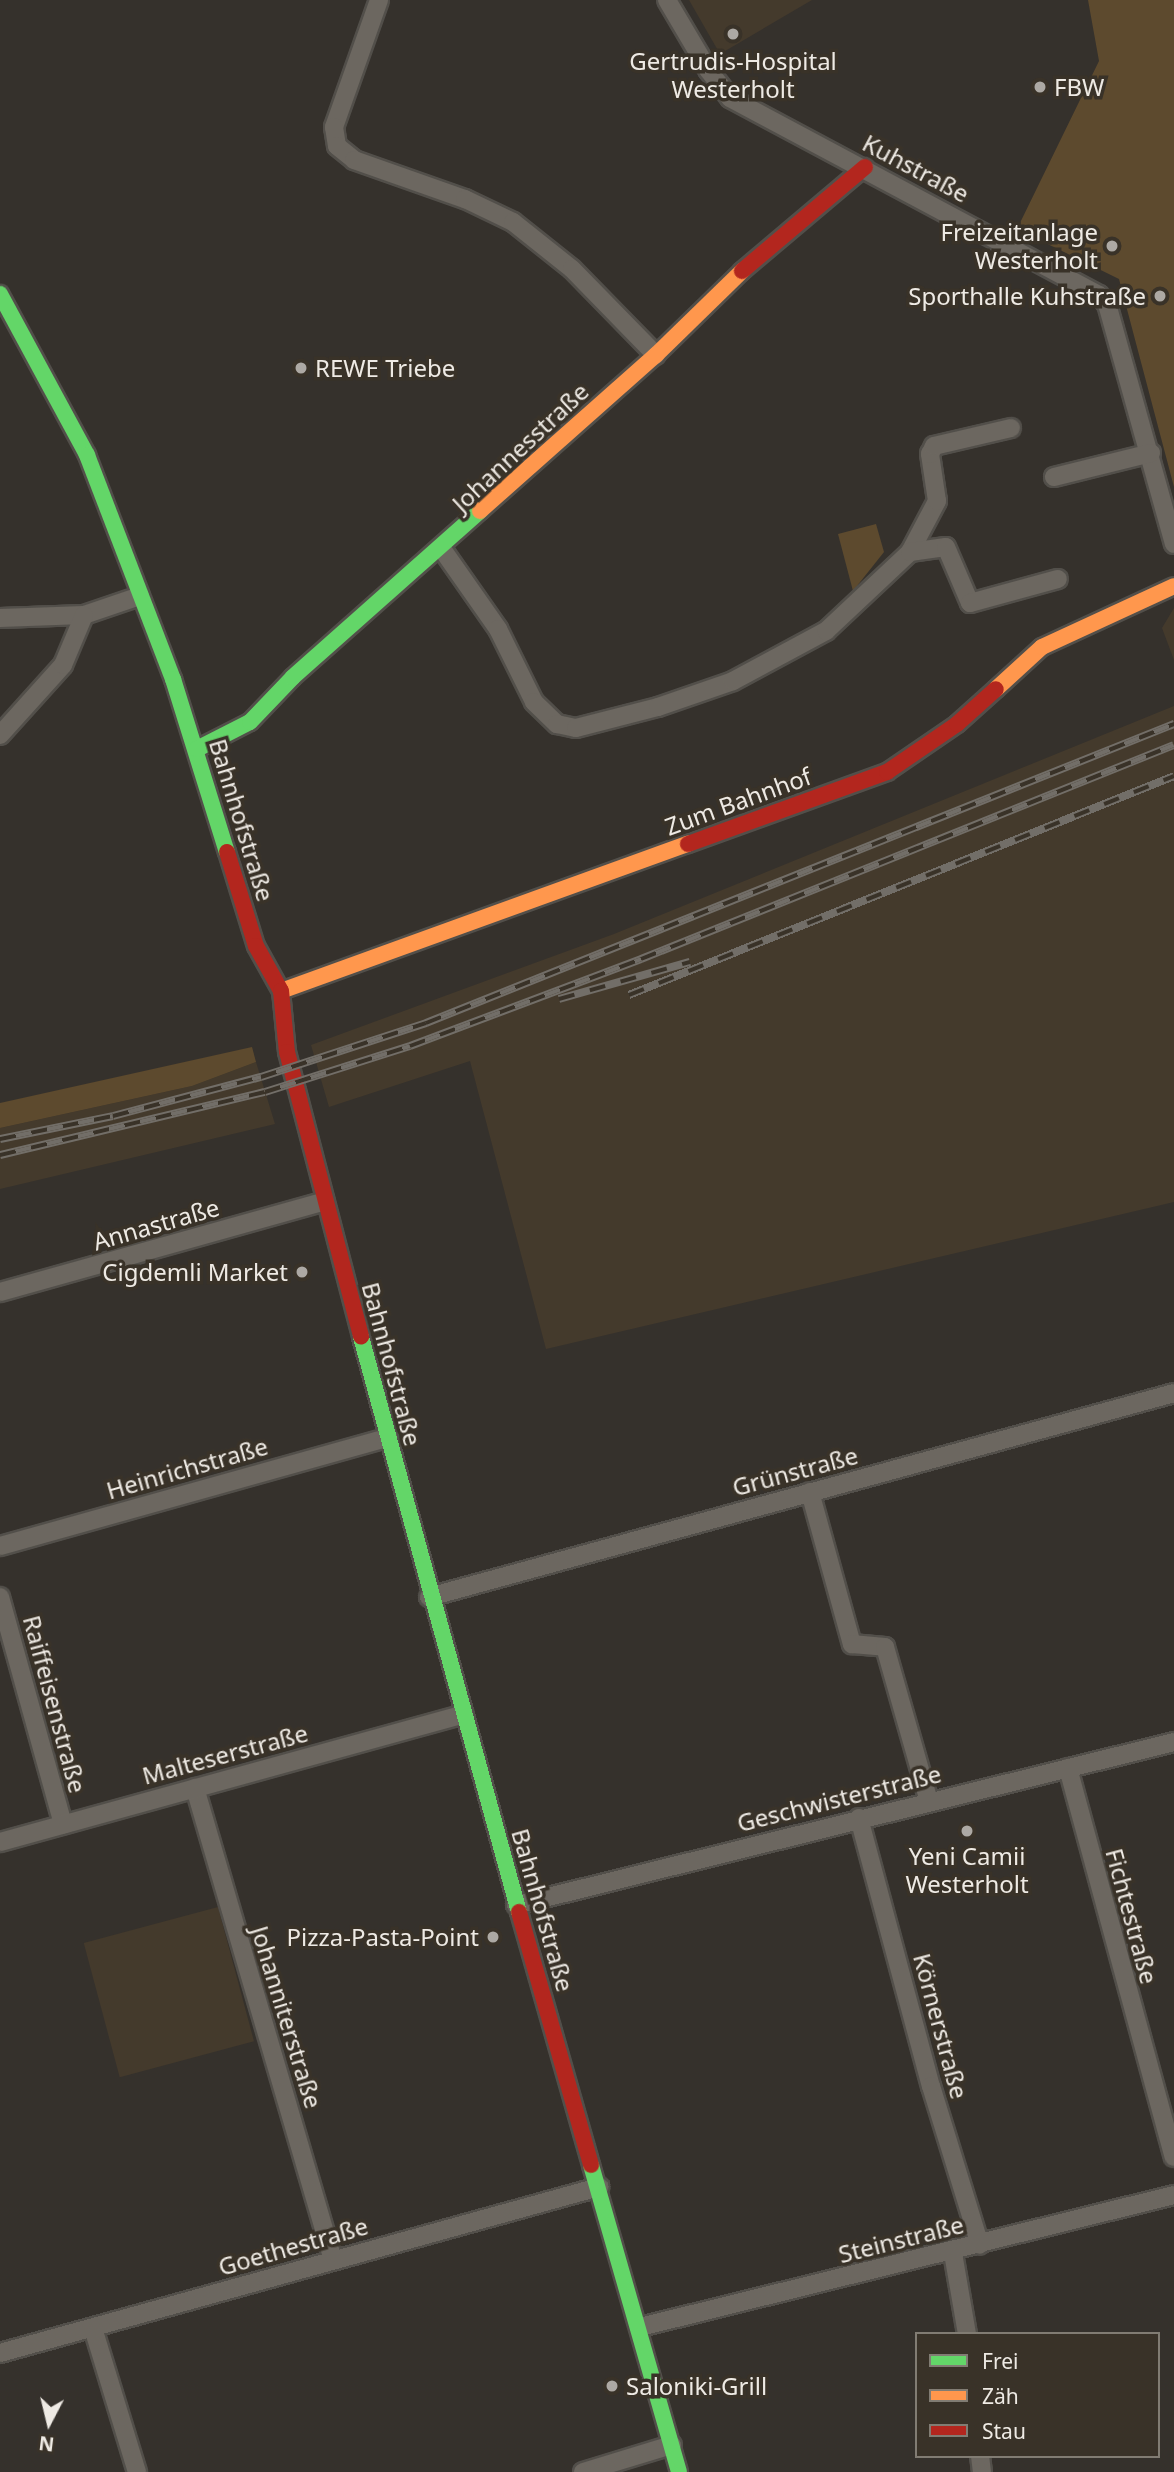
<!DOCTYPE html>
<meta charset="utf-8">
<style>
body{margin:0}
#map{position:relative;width:1174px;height:2472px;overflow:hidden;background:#35312c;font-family:"Noto Sans",sans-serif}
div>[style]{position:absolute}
.built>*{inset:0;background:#443a2c;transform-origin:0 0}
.green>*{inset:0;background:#5d4a2e}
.roads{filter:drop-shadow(2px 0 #524f4a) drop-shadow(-2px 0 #524f4a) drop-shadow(0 2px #524f4a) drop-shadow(0 -2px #524f4a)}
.street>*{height:18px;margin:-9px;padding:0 9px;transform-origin:9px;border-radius:9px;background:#6c6760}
.fast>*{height:16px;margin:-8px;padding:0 8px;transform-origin:8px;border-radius:8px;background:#63d668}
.slow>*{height:16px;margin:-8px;padding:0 8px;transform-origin:8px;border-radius:8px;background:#ff974d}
.jam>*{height:16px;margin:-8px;padding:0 8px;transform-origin:8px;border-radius:8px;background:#b3261e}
.rail>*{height:8px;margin-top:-4px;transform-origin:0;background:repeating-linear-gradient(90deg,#393228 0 16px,#726e68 0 32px);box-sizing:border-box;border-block:2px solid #726e68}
.dots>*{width:19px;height:19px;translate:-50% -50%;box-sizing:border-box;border:4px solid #393228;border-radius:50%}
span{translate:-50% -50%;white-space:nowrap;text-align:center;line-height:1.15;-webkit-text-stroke:7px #393228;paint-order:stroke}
.poi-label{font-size:24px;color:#eeeae4}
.left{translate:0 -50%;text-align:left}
.right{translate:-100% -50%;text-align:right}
.street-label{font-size:24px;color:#eeeae4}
.legend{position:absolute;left:915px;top:2332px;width:245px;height:126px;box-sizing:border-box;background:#393228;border:2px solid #817c73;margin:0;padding:9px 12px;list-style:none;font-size:21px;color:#eeeae4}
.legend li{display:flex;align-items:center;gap:14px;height:35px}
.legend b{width:35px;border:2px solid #817c73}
.north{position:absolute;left:14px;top:2388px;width:70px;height:70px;-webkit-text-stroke:5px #393228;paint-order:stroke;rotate:187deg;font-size:19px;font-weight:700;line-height:28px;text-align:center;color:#eeeae4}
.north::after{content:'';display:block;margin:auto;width:24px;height:32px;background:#eeeae4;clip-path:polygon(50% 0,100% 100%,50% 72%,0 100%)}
</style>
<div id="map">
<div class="built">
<div style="clip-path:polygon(689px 0,812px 0,720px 54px)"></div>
<div style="clip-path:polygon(1174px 608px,1174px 660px,1162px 628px)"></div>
<div style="clip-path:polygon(1174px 706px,1174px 1202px,546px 1349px,470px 1061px,329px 1107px,311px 1045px,614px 934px)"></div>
<div style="clip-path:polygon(256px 1062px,275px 1124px,0 1189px,0 1128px,192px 1086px)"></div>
<div style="left:218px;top:1907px;width:139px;height:139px;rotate:75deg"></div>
</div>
<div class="green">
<div style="clip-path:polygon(1088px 0,1174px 0,1174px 487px,1119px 279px,1017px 229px,1099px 61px)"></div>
<div style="clip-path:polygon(876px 524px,884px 552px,853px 591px,838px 534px)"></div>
<div style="clip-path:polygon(252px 1047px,256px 1062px,192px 1086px,0 1128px,0 1103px)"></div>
</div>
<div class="roads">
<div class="street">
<div style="left:379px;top:0;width:135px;rotate:109.5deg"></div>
<div style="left:334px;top:127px;width:19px;rotate:81deg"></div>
<div style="left:337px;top:146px;width:22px;rotate:39deg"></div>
<div style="left:354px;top:160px;width:118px;rotate:19.4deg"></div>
<div style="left:465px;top:199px;width:53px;rotate:25.6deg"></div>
<div style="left:513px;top:222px;width:75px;rotate:38.5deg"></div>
<div style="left:572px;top:269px;width:120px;rotate:45.7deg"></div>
<div style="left:667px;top:0;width:82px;rotate:59.4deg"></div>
<div style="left:709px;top:71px;width:34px;rotate:52deg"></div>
<div style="left:730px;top:98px;width:418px;rotate:28.1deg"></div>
<div style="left:1099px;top:295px;width:12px;rotate:48deg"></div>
<div style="left:1107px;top:304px;width:249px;rotate:74.4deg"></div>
<div style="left:1054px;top:477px;width:100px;rotate:-13.9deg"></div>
<div style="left:442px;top:549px;width:98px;rotate:55deg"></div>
<div style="left:498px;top:629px;width:81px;rotate:63.7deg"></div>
<div style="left:534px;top:702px;width:32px;rotate:44deg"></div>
<div style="left:557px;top:724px;width:19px;rotate:12deg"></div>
<div style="left:576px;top:728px;width:85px;rotate:-14.4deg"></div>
<div style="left:658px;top:707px;width:79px;rotate:-19.1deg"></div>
<div style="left:733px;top:681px;width:106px;rotate:-28.3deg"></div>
<div style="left:826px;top:631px;width:115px;rotate:-43.2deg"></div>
<div style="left:910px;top:552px;width:58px;rotate:-62.1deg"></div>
<div style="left:937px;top:501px;width:48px;rotate:-98.5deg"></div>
<div style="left:930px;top:454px;width:9px;rotate:-63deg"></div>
<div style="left:934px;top:446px;width:79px;rotate:-13.2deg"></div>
<div style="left:910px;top:552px;width:36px;rotate:-8deg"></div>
<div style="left:946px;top:547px;width:61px;rotate:66.8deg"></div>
<div style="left:970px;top:603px;width:91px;rotate:-15.3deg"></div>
<div style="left:0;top:618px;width:84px;rotate:-2deg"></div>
<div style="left:84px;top:615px;width:59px;rotate:-18.7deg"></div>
<div style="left:0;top:735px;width:94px;rotate:-48deg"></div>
<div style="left:63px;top:665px;width:54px;rotate:-67.2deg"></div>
<div style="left:0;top:1292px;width:337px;rotate:-15.6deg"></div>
<div style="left:810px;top:1492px;width:158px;rotate:74.6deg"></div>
<div style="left:852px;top:1644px;width:33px;rotate:5deg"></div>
<div style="left:885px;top:1647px;width:160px;rotate:74.1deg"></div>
<div style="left:0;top:1546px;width:403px;rotate:-15.6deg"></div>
<div style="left:0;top:1597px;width:236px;rotate:74.5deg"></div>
<div style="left:429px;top:1597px;width:772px;rotate:-15.31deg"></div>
<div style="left:1068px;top:1768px;width:403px;rotate:74.8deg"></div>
<div style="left:195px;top:1788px;width:491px;rotate:73.7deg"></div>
<div style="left:859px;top:1818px;width:278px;rotate:75deg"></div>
<div style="left:931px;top:2086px;width:166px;rotate:72.9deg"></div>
<div style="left:0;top:1842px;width:481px;rotate:-15.4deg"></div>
<div style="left:516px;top:1905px;width:678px;rotate:-13.91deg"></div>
<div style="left:953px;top:2253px;width:82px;rotate:80.2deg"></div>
<div style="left:640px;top:2327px;width:550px;rotate:-13.88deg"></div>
<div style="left:93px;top:2328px;width:151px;rotate:73deg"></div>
<div style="left:0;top:2353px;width:622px;rotate:-15.49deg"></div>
<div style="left:980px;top:2456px;width:16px;rotate:83deg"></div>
<div style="left:583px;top:2472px;width:93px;rotate:-16.9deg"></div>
</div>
<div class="fast">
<div style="left:0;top:294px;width:183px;rotate:61.6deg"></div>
<div style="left:87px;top:455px;width:240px;rotate:69deg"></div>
<div style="left:173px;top:679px;width:181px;rotate:72.7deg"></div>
<div style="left:197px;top:749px;width:59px;rotate:-27deg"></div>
<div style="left:250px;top:722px;width:62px;rotate:-46.3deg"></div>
<div style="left:293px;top:677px;width:250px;rotate:-41.6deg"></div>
<div style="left:361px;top:1337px;width:596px;rotate:74.64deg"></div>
<div style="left:591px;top:2165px;width:319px;rotate:74deg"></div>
</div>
<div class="slow">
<div style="left:480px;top:511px;width:235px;rotate:-41.6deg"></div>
<div style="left:656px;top:355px;width:120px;rotate:-44.3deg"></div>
<div style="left:996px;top:689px;width:62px;rotate:-42.4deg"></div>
<div style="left:1042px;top:647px;width:145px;rotate:-24.8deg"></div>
<div style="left:281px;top:991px;width:433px;rotate:-19.9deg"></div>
</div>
<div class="jam">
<div style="left:742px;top:271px;width:161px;rotate:-40.2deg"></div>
<div style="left:688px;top:844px;width:212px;rotate:-19.9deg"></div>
<div style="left:887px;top:772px;width:85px;rotate:-34.4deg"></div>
<div style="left:957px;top:724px;width:52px;rotate:-41.9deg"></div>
<div style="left:227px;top:852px;width:98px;rotate:72.9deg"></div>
<div style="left:256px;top:946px;width:51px;rotate:60.9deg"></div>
<div style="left:281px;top:991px;width:61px;rotate:84.4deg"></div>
<div style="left:287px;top:1052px;width:294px;rotate:75.4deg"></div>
<div style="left:519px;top:1912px;width:263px;rotate:74.1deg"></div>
</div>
</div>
<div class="rail">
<div style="left:629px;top:995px;width:587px;rotate:-21.89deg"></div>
<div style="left:559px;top:999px;width:136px;rotate:-15.8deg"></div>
<div style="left:0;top:1139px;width:115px;rotate:-11.5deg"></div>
<div style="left:113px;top:1116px;width:153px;rotate:-14.8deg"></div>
<div style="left:261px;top:1077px;width:174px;rotate:-18.1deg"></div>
<div style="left:426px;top:1023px;width:806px;rotate:-21.79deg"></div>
<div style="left:0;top:1155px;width:272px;rotate:-13.4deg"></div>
<div style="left:265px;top:1092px;width:152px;rotate:-17.6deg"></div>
<div style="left:410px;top:1046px;width:247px;rotate:-20.6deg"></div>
<div style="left:641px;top:959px;width:574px;rotate:-21.88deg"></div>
</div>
<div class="dots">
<div style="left:733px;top:34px;background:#ada9a4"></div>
<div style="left:1040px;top:87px;background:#ada9a4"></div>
<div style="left:1112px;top:246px;background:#ada9a4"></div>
<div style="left:1160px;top:296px;background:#ada9a4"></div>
<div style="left:301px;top:368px;background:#ada9a4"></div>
<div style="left:302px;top:1272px;background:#ada9a4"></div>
<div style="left:967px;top:1831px;background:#ada9a4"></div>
<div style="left:493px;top:1937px;background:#ada9a4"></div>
<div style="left:612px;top:2386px;background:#ada9a4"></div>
</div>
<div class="poi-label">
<span style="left:733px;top:75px">Gertrudis-Hospital<br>Westerholt</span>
<span class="left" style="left:1054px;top:87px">FBW</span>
<span class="right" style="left:1098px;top:246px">Freizeitanlage<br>Westerholt</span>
<span class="right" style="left:1146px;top:296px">Sporthalle Kuhstraße</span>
<span class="left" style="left:315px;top:368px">REWE Triebe</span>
<span class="right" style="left:288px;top:1272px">Cigdemli Market</span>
<span style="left:967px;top:1870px">Yeni Camii<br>Westerholt</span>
<span class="right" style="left:479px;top:1937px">Pizza-Pasta-Point</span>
<span class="left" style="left:626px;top:2386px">Saloniki-Grill</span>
</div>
<div class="street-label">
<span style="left:916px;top:168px;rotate:28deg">Kuhstraße</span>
<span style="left:520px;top:447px;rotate:-43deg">Johannesstraße</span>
<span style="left:738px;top:801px;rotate:-20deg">Zum Bahnhof</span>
<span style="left:242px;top:820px;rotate:73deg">Bahnhofstraße</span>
<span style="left:156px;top:1224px;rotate:-16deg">Annastraße</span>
<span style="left:392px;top:1364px;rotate:75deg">Bahnhofstraße</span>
<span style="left:187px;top:1468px;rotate:-16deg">Heinrichstraße</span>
<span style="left:795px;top:1471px;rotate:-15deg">Grünstraße</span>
<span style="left:55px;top:1704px;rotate:75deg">Raiffeisenstraße</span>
<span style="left:225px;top:1754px;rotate:-15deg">Malteserstraße</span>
<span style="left:839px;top:1798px;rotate:-14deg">Geschwisterstraße</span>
<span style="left:543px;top:1910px;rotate:74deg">Bahnhofstraße</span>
<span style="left:1132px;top:1916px;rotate:75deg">Fichtestraße</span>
<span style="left:287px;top:2017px;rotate:73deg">Johanniterstraße</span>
<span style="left:941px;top:2026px;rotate:75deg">Körnerstraße</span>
<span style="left:901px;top:2239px;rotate:-14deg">Steinstraße</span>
<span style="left:293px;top:2246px;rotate:-16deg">Goethestraße</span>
</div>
<ul class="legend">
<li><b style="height:9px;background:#63d668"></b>Frei</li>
<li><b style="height:9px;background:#ff974d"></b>Zäh</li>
<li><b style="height:9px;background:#b3261e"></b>Stau</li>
</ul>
<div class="north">N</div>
</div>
